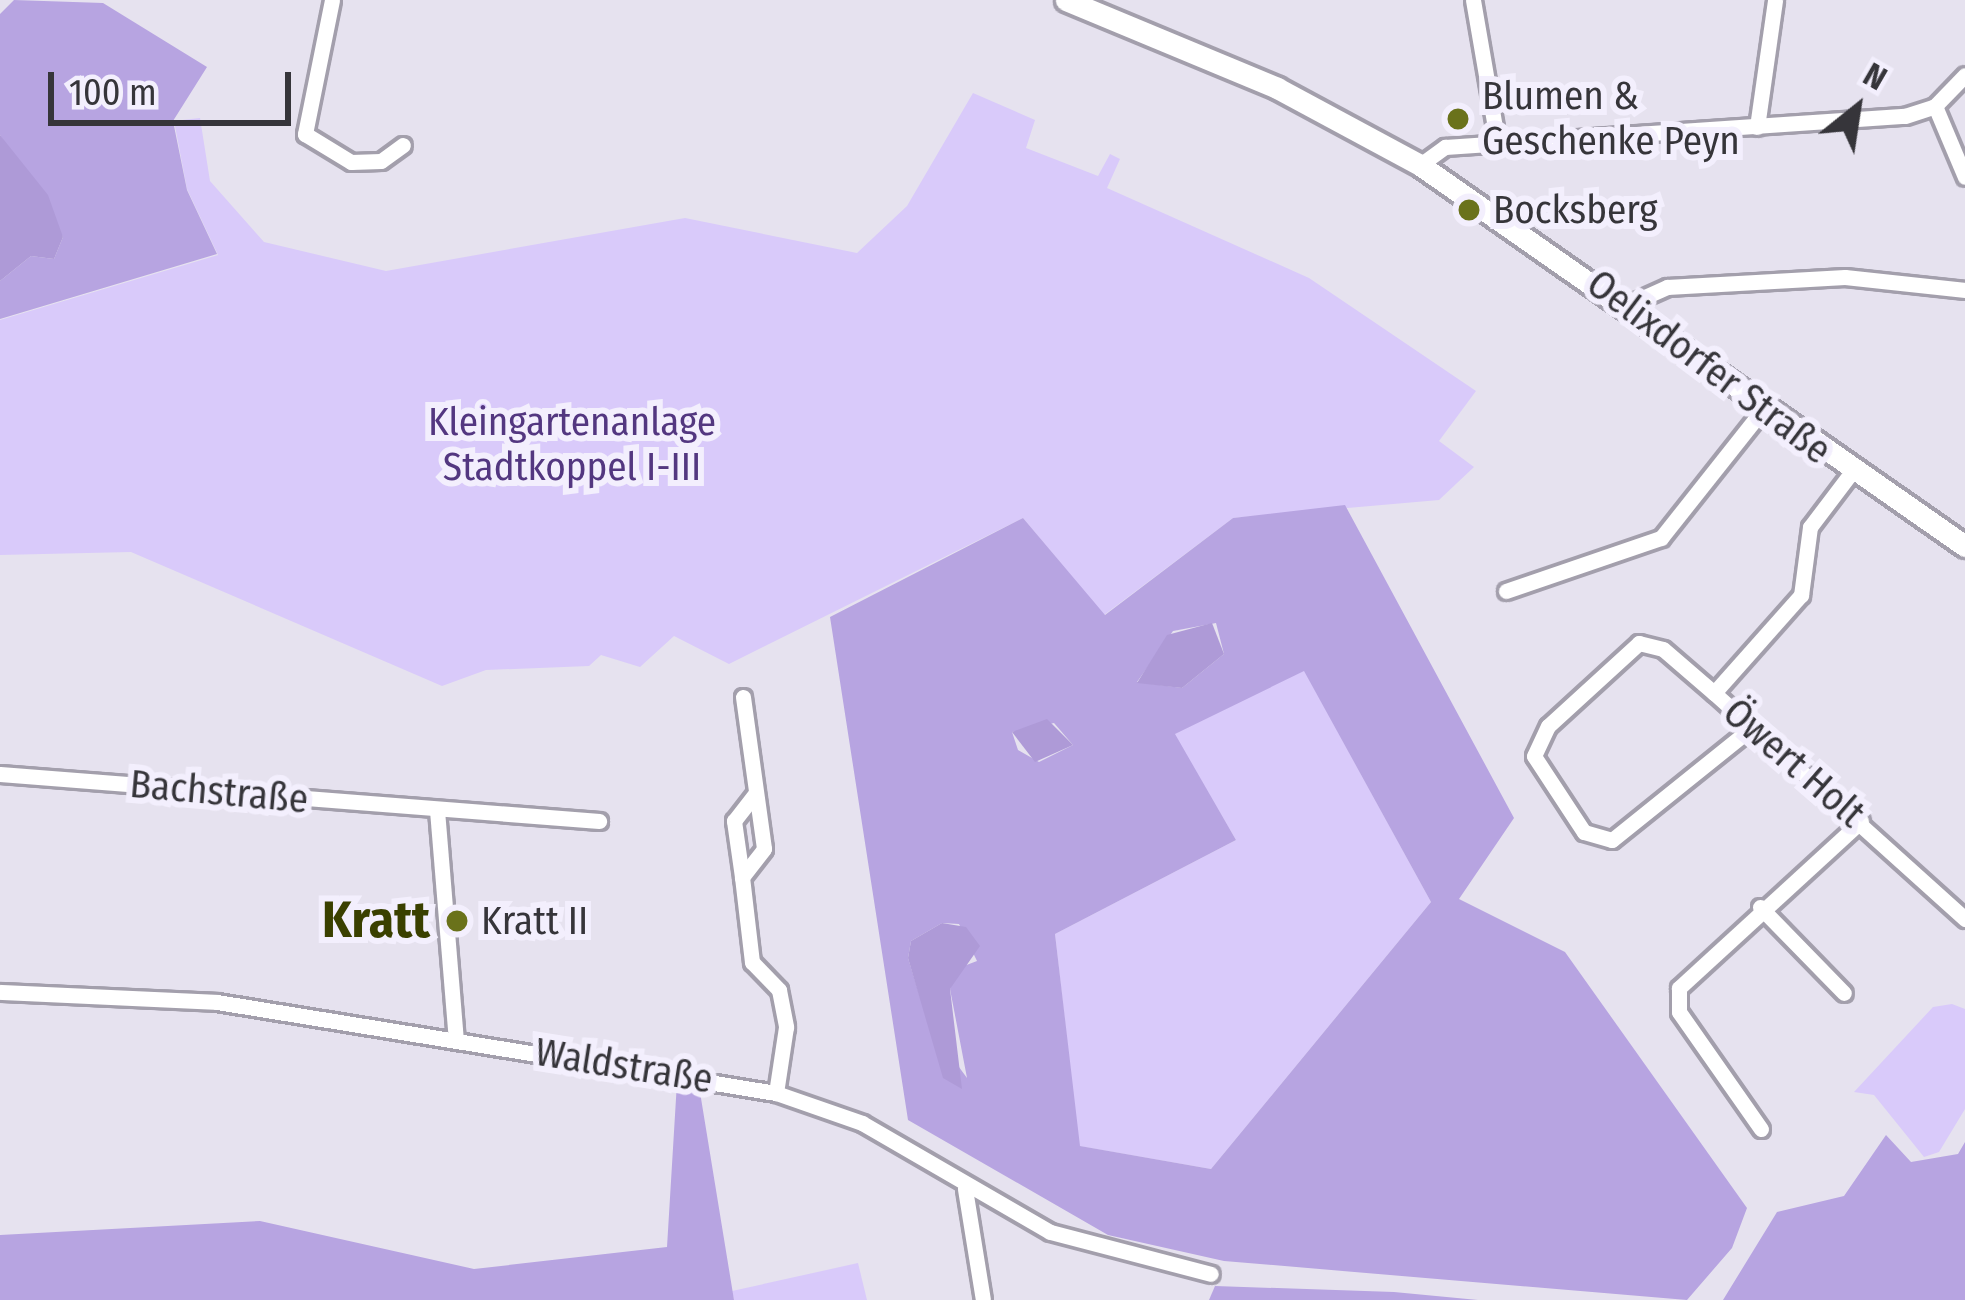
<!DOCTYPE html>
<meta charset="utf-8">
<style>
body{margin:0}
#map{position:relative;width:1965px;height:1300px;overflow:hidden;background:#e6e2ef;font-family:"Fira Sans Condensed",sans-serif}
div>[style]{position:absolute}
.green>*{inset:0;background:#d9cafa}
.forest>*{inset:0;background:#b7a4e1}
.water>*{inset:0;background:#ae9ad7}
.roads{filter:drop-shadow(3px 0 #a39fac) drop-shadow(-3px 0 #a39fac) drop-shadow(0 3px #a39fac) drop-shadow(0 -3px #a39fac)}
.minor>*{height:15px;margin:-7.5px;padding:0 7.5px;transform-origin:7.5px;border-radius:7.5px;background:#fff}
.tertiary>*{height:21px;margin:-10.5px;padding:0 10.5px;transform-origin:10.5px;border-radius:10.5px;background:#fff}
.dots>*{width:33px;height:33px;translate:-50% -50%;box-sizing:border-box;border:6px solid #f3effd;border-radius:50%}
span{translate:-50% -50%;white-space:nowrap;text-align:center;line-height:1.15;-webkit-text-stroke:12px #f3effd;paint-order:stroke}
.poi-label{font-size:39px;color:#36353a}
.left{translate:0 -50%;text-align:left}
.street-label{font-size:39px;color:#36353a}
.park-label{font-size:39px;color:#533780}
.district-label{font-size:51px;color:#3a4000;font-weight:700}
.north{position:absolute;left:1797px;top:48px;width:120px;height:120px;-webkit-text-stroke:9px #f3effd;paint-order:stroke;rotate:30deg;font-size:33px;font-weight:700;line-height:48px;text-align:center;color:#36353a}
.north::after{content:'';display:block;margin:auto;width:42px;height:54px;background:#36353a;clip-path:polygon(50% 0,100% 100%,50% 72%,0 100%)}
.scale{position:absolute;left:48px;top:72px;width:243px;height:54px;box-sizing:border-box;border:6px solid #36353a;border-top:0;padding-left:15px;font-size:36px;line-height:42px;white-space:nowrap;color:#36353a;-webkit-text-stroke:9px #f3effd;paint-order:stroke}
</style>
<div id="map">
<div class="green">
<div style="clip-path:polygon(973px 93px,1035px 120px,1026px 148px,1098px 176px,1110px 154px,1120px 159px,1107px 188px,1309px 278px,1476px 391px,1439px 441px,1474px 467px,1439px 500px,1233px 518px,1104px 615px,1023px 518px,729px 664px,674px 636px,640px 667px,601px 655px,589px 666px,486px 670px,442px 686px,131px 552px,0 555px,0 320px,218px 255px,187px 189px,174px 121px,200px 118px,210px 181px,264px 242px,386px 271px,685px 218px,857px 253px,907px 206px)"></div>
<div style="clip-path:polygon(1304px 670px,1431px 902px,1211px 1169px,1079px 1146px,1055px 934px,1236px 840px,1174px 734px)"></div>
<div style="clip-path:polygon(1952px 1004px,1965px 1009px,1965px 1109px,1939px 1152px,1924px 1157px,1874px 1095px,1854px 1092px,1933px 1007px)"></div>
<div style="clip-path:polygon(858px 1263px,867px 1300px,734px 1300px,732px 1291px)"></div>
</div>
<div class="forest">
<div style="clip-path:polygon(14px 0,103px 3px,207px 67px,173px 121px,187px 190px,217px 254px,0 319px,0 281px,31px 256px,54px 259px,63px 237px,0 135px,0 14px)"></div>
<div style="clip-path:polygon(evenodd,1345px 505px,1514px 818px,1459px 899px,1565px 952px,1747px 1208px,1732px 1248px,1687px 1300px,1224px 1261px,1108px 1235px,908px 1120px,830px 617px,1023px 518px,1105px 615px,1233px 518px,1345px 505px,1216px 623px,1224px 654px,1182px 688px,1137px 682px,1173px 631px,1216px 623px,1345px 505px,1304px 671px,1431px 902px,1211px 1169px,1080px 1146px,1055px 934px,1236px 840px,1175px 734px,1304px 671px,1345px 505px,1054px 723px,1073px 745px,1039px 762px,1018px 750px,1012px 732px,1054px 723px,1345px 505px,942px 923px,959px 924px,977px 961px,956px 969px,950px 989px,967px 1078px,929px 1026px,908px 958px,911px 941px,942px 923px)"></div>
<div style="clip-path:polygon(677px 1082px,699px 1086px,734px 1300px,0 1300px,0 1235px,260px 1221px,474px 1269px,667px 1247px)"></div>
<div style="clip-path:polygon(1886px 1135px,1911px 1162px,1958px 1154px,1965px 1142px,1965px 1300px,1723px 1300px,1777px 1212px,1844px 1196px)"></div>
<div style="clip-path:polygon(1215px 1286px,1394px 1292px,1478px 1300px,1209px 1300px)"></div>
</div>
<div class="water">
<div style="clip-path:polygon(0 135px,48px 195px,63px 237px,54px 259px,31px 256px,0 281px)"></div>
<div style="clip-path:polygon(1212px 623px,1224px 654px,1182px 688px,1137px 683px,1167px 635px)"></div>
<div style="clip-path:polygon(1047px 719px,1073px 745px,1035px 762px,1012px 732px)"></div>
<div style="clip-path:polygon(942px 923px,966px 927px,980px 946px,950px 989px,962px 1089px,943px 1078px,908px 958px,911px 941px)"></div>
</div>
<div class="roads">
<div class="minor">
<div style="left:332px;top:0;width:137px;rotate:101.4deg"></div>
<div style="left:305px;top:134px;width:54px;rotate:31.3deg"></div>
<div style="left:351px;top:162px;width:30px;rotate:-2deg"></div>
<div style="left:381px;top:161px;width:27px;rotate:-36deg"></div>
<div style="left:1473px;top:0;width:146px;rotate:80.2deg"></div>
<div style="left:1935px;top:106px;width:77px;rotate:67.1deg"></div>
<div style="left:1757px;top:127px;width:128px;rotate:-81.9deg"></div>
<div style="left:1420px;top:165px;width:31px;rotate:-36deg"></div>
<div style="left:1445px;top:147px;width:461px;rotate:-3.9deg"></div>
<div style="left:1905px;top:116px;width:32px;rotate:-18deg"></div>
<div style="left:1935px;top:106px;width:43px;rotate:-45.9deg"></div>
<div style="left:1629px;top:304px;width:42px;rotate:-24.1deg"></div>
<div style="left:1667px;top:287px;width:178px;rotate:-3.2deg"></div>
<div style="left:1845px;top:277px;width:121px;rotate:6.2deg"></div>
<div style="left:1851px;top:473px;width:68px;rotate:127.2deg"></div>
<div style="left:1810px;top:527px;width:69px;rotate:97.5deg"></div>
<div style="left:1801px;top:595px;width:131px;rotate:131.6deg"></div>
<div style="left:1714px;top:693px;width:338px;rotate:42deg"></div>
<div style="left:1506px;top:591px;width:164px;rotate:-18.9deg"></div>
<div style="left:1661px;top:538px;width:166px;rotate:-51.6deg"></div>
<div style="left:1714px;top:693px;width:67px;rotate:-139.2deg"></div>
<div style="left:1663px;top:649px;width:25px;rotate:-166deg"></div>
<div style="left:1639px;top:643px;width:123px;rotate:137.6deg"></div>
<div style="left:1548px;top:726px;width:33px;rotate:115deg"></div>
<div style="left:1534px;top:756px;width:91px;rotate:56.7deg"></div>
<div style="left:1584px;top:832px;width:29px;rotate:16deg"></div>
<div style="left:1612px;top:840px;width:177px;rotate:-38.8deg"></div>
<div style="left:743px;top:697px;width:153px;rotate:82.1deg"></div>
<div style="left:764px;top:849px;width:36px;rotate:128deg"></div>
<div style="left:742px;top:877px;width:86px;rotate:83.3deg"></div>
<div style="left:752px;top:962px;width:39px;rotate:46deg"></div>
<div style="left:779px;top:990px;width:38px;rotate:79deg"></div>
<div style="left:786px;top:1027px;width:67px;rotate:98.6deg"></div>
<div style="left:0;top:774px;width:601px;rotate:4.49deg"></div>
<div style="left:437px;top:810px;width:231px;rotate:85.3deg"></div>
<div style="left:742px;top:877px;width:57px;rotate:-98.1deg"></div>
<div style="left:734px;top:821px;width:34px;rotate:-52deg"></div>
<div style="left:1760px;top:907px;width:120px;rotate:45.7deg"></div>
<div style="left:0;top:992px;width:217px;rotate:2.6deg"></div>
<div style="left:217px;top:1002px;width:566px;rotate:9.25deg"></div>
<div style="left:776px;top:1093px;width:91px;rotate:19.2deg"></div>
<div style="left:862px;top:1123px;width:217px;rotate:30.1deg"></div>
<div style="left:1050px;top:1232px;width:166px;rotate:14.6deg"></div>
<div style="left:1761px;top:1129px;width:143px;rotate:-125deg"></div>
<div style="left:1679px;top:1012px;width:24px;rotate:-90deg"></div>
<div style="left:1679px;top:988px;width:247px;rotate:-42.5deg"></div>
<div style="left:965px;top:1189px;width:112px;rotate:80.8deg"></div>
</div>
<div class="tertiary">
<div style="left:1066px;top:0;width:229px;rotate:22.6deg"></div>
<div style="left:1277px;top:88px;width:162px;rotate:28.3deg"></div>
<div style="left:1420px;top:165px;width:665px;rotate:34.96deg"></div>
</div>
</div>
<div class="dots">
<div style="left:1458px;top:119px;background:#6a721b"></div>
<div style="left:1469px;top:210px;background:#6a721b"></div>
<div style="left:457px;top:921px;background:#6a721b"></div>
</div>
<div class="poi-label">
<span class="left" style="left:1482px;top:119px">Blumen &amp;<br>Geschenke Peyn</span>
<span class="left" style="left:1493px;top:210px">Bocksberg</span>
<span class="left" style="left:481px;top:921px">Kratt II</span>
</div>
<div class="street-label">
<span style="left:1709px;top:367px;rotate:37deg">Oelixdorfer Straße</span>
<span style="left:1794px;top:763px;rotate:41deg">Öwert Holt</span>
<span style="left:219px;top:792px;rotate:5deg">Bachstraße</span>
<span style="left:624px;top:1066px;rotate:9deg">Waldstraße</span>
</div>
<div class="park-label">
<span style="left:572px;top:445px">Kleingartenanlage<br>Stadtkoppel I-III</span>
</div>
<div class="district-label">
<span style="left:376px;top:920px">Kratt</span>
</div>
<div class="north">N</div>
<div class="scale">100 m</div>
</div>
